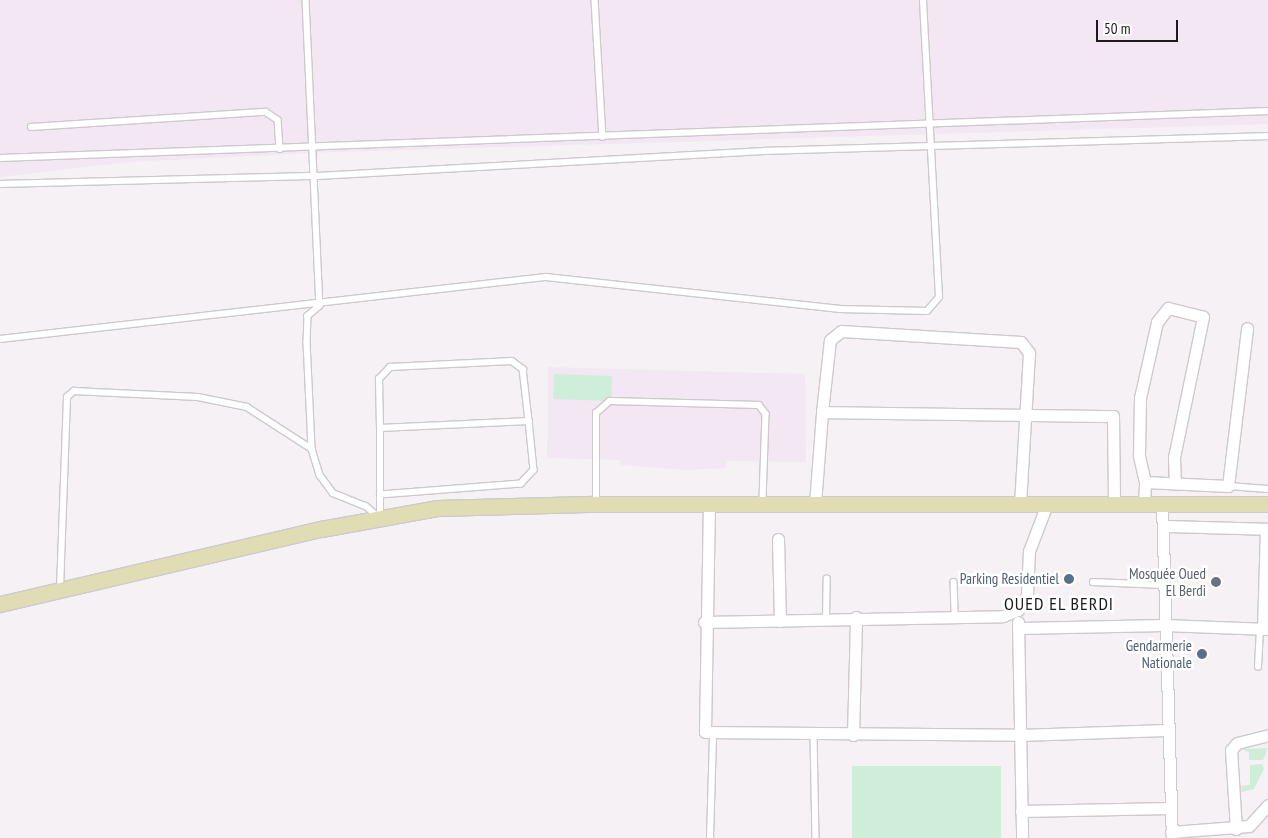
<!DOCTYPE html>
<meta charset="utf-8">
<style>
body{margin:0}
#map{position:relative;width:1268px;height:838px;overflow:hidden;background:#f6f1f5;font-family:"PT Sans Narrow",sans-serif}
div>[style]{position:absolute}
.built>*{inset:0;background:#f2e7f2}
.green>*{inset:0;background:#ceeeda;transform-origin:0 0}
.roads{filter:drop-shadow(1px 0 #cec9cd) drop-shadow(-1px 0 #cec9cd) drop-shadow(0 1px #cec9cd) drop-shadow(0 -1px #cec9cd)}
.service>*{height:5.5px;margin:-2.75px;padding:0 2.75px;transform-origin:2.75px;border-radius:2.75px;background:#fff}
.minor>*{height:11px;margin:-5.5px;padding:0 5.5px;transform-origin:5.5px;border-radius:5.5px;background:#fff}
.secondary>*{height:15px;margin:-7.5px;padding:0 7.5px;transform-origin:7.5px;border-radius:7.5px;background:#e0dcb4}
.dots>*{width:14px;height:14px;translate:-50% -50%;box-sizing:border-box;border:2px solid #fff;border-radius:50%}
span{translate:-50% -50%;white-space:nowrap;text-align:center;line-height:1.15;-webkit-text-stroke:5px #fff;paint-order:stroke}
.worship-label{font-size:15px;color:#5b616d}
.right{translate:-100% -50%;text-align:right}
.service-label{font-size:15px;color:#4e5e75}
.quarter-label{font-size:18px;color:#1c1a1b;letter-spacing:1px}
.scale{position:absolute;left:1096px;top:20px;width:82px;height:22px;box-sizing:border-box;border:2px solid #1c1a1b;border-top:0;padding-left:6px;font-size:15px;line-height:18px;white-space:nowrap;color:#1c1a1b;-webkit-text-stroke:4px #fff;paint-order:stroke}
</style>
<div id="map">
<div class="built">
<div style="clip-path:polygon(0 0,1268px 0,1268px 124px,306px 153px,128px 162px,0 177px)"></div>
<div style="clip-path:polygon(548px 367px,805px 374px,806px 462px,727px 461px,726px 468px,687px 470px,621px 465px,620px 460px,547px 458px)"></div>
</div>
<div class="green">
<div style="left:554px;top:374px;width:58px;height:25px;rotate:2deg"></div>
<div style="clip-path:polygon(1268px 748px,1263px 760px,1249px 760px,1249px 752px,1241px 749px)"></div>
<div style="clip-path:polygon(1262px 764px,1264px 769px,1254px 789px,1242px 792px,1241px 786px,1250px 785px,1250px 765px)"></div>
<div style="left:852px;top:766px;width:149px;height:72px"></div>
</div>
<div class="roads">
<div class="service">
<div style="left:306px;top:0;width:306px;rotate:87.4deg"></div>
<div style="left:320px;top:306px;width:16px;rotate:140deg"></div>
<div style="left:308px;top:316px;width:26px;rotate:92deg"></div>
<div style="left:307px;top:342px;width:107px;rotate:87.3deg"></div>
<div style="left:312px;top:449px;width:27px;rotate:73deg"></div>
<div style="left:320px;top:475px;width:22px;rotate:54deg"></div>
<div style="left:333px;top:493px;width:35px;rotate:22deg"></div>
<div style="left:366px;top:506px;width:18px;rotate:41deg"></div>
<div style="left:380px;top:518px;width:90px;rotate:-90deg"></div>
<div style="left:380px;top:428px;width:149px;rotate:-2.7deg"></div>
<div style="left:529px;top:421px;width:49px;rotate:84.2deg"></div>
<div style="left:534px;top:470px;width:19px;rotate:133deg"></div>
<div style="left:521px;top:484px;width:141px;rotate:175.5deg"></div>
<div style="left:595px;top:0;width:137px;rotate:86.7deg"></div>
<div style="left:31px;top:127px;width:235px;rotate:-3.7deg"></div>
<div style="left:266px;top:112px;width:14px;rotate:34deg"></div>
<div style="left:278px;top:120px;width:29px;rotate:86deg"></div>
<div style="left:0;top:158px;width:1269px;rotate:-2.12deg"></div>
<div style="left:0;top:184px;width:316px;rotate:-1.5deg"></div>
<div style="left:316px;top:176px;width:450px;rotate:-3.2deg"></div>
<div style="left:765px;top:151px;width:503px;rotate:-1.71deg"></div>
<div style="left:0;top:339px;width:550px;rotate:-6.48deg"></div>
<div style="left:546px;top:277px;width:296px;rotate:6.2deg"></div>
<div style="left:840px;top:309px;width:87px;rotate:1.3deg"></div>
<div style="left:927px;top:311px;width:18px;rotate:-49deg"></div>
<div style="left:939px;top:297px;width:297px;rotate:-93.1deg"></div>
<div style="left:380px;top:428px;width:49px;rotate:-91.2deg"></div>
<div style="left:379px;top:379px;width:16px;rotate:-47deg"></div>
<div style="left:390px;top:367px;width:122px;rotate:-2.8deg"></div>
<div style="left:512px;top:361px;width:14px;rotate:36deg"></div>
<div style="left:523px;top:369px;width:52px;rotate:83.4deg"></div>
<div style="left:1228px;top:486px;width:40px;rotate:4.3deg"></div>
<div style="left:596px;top:504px;width:91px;rotate:-90deg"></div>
<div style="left:596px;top:413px;width:18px;rotate:-41deg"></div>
<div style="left:610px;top:401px;width:149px;rotate:1.5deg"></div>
<div style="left:759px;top:405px;width:11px;rotate:52deg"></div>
<div style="left:766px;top:414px;width:88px;rotate:92deg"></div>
<div style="left:954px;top:582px;width:34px;rotate:88deg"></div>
<div style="left:1093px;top:582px;width:71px;rotate:2.4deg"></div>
<div style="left:60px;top:589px;width:192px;rotate:-87.9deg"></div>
<div style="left:67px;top:397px;width:9px;rotate:-41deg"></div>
<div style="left:74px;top:391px;width:124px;rotate:2.8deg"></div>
<div style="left:198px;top:397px;width:50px;rotate:11.5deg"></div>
<div style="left:247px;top:407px;width:77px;rotate:32.9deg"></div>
<div style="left:826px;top:618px;width:39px;rotate:-89deg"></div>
<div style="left:1258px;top:667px;width:38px;rotate:-87deg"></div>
<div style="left:814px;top:735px;width:103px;rotate:88.9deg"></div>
<div style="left:710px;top:838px;width:103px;rotate:-88.3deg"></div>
</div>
<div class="minor">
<div style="left:822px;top:412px;width:72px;rotate:-83.7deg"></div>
<div style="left:830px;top:340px;width:14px;rotate:-39deg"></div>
<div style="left:841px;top:331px;width:180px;rotate:3.5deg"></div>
<div style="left:1021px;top:342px;width:14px;rotate:54deg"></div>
<div style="left:1029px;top:353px;width:150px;rotate:93.4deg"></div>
<div style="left:1145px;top:482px;width:28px;rotate:-103deg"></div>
<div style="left:1139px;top:455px;width:57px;rotate:-89deg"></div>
<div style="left:1140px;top:398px;width:78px;rotate:-77.4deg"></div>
<div style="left:1157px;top:322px;width:18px;rotate:-52deg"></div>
<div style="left:1168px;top:308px;width:36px;rotate:14deg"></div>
<div style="left:1203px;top:317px;width:143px;rotate:101.7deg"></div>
<div style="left:1174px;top:457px;width:26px;rotate:88deg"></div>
<div style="left:709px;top:503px;width:229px;rotate:91deg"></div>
<div style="left:705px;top:732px;width:315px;rotate:0.5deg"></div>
<div style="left:1020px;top:735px;width:146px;rotate:-2deg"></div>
<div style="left:1144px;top:503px;width:21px;rotate:-87deg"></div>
<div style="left:1145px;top:482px;width:83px;rotate:2.8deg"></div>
<div style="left:1228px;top:486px;width:159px;rotate:-83.1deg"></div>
<div style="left:815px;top:504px;width:92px;rotate:-85.6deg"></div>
<div style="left:822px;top:412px;width:291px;rotate:0.8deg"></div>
<div style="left:1113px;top:416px;width:87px;rotate:89.3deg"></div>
<div style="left:1162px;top:504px;width:334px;rotate:88.3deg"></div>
<div style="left:1163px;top:526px;width:105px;rotate:1.6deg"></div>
<div style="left:778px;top:539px;width:82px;rotate:88.6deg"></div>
<div style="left:704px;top:622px;width:299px;rotate:-1.1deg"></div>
<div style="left:1003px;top:616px;width:16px;rotate:-22deg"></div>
<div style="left:1018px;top:610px;width:17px;rotate:-59deg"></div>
<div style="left:1027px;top:595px;width:44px;rotate:-87.4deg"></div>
<div style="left:1029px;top:551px;width:50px;rotate:-69deg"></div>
<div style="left:1018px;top:622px;width:216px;rotate:88.9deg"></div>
<div style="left:1019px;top:628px;width:145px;rotate:-1.2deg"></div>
<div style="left:1164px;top:625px;width:104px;rotate:2.2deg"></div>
<div style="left:1263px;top:629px;width:100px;rotate:-88.3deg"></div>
<div style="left:853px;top:735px;width:118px;rotate:-88.5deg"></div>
<div style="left:1021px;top:811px;width:149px;rotate:-1.2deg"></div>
<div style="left:1236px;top:829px;width:79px;rotate:-93.6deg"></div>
<div style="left:1231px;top:750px;width:9px;rotate:-49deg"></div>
<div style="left:1237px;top:743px;width:32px;rotate:-14deg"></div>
<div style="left:1171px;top:832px;width:78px;rotate:-4.4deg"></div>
<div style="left:1249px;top:826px;width:28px;rotate:-48deg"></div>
</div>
<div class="secondary">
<div style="left:0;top:604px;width:330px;rotate:-13.2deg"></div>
<div style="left:321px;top:529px;width:119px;rotate:-10.2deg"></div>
<div style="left:438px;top:508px;width:158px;rotate:-1.5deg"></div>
<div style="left:596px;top:504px;width:672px"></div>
</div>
</div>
<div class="dots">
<div style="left:1069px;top:579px;background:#5c6f8a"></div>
<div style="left:1216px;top:582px;background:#6b7280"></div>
<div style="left:1202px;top:654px;background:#5c6f8a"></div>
</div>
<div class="worship-label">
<span class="right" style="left:1206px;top:582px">Mosquée Oued<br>El Berdi</span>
</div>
<div class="service-label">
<span class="right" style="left:1059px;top:579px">Parking Residentiel</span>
<span class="right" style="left:1192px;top:654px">Gendarmerie<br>Nationale</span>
</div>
<div class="quarter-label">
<span style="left:1059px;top:604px">OUED EL BERDI</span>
</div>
<div class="scale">50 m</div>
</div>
